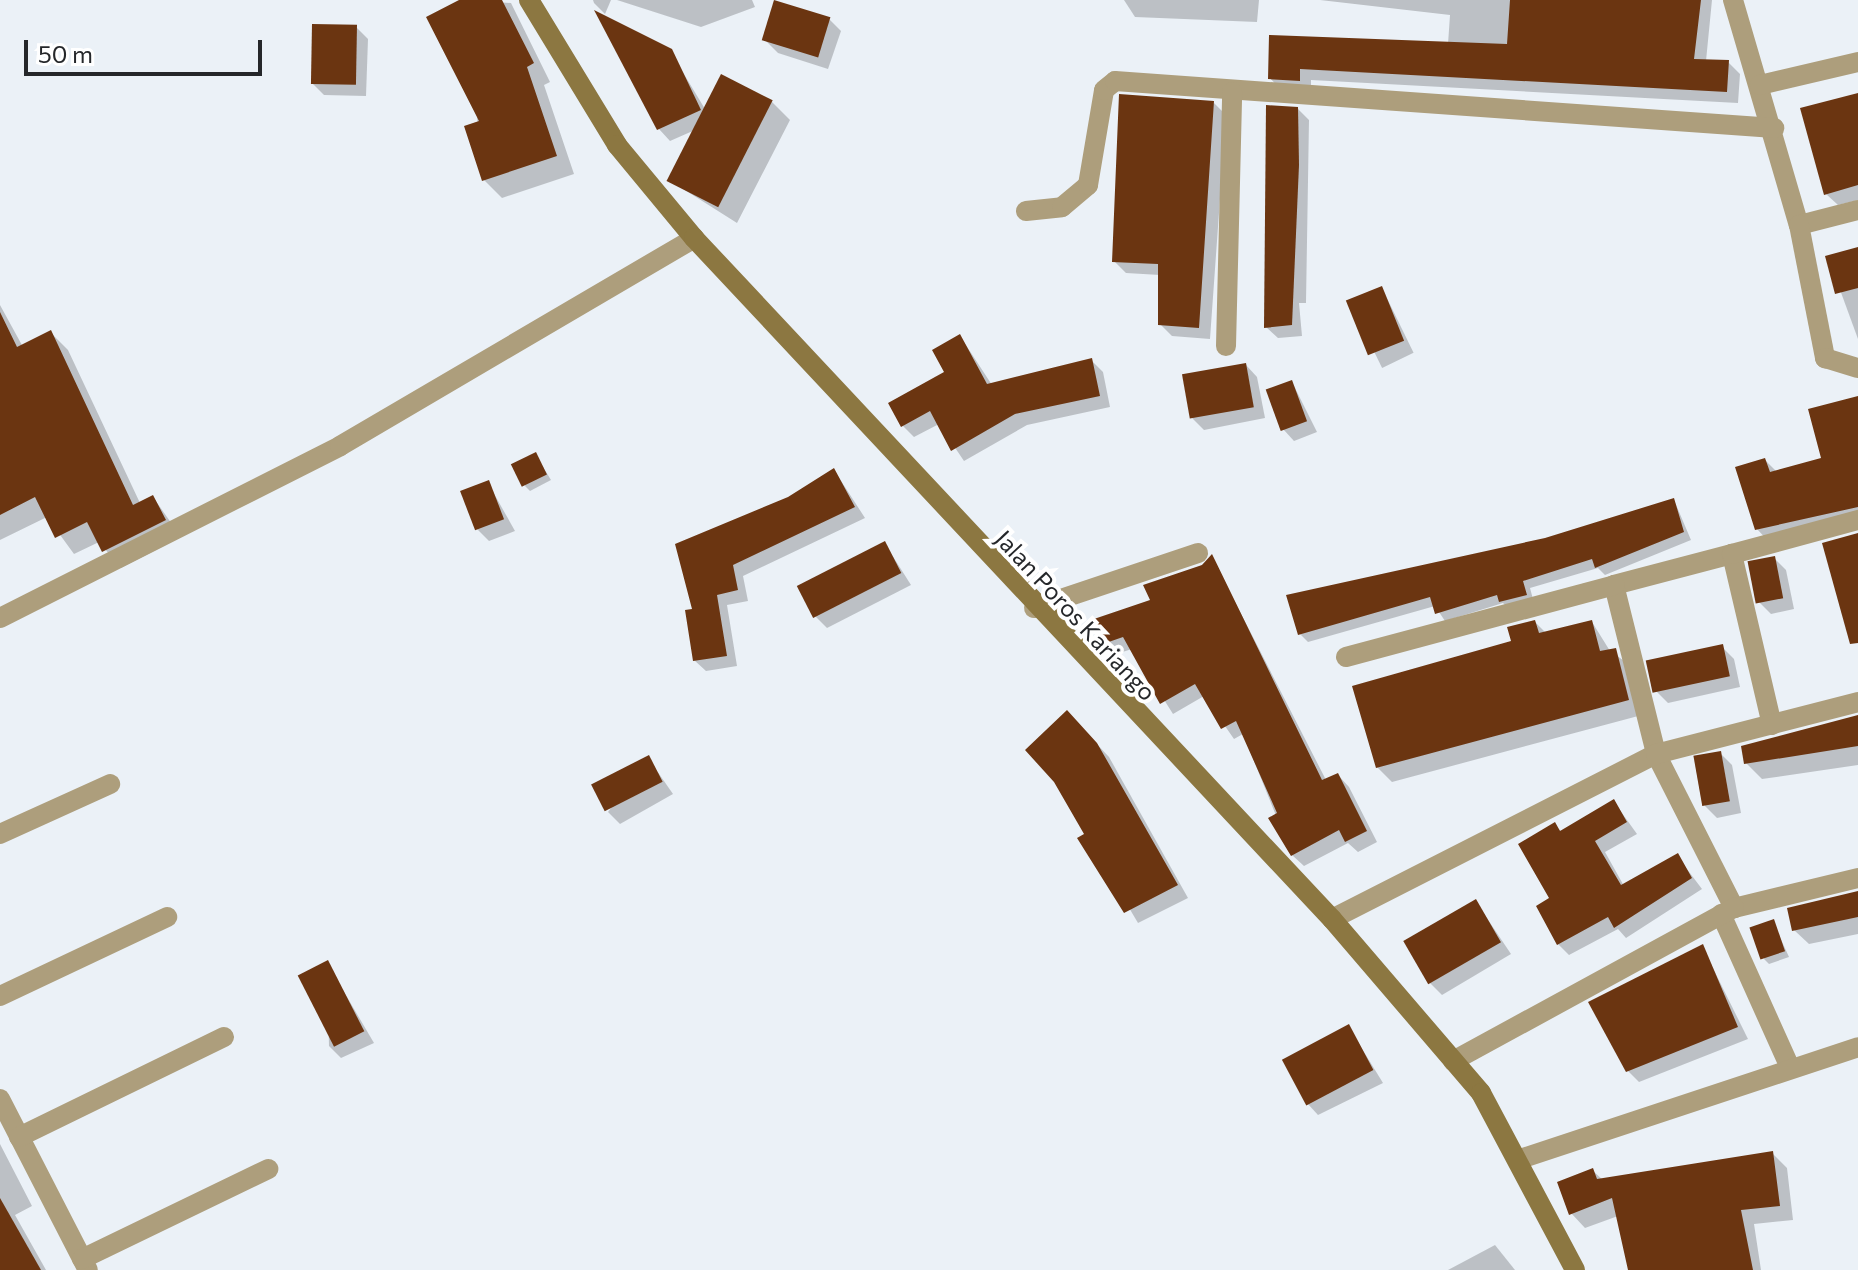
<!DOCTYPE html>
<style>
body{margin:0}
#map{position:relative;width:1858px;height:1270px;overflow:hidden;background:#ebf1f7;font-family:Commissioner,sans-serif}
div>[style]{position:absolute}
.shadow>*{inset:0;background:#0003;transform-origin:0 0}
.building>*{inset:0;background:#6b3511;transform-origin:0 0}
.minor>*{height:20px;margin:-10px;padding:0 10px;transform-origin:10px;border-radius:10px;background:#ad9e7c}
.secondary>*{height:20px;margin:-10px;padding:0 10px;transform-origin:10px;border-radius:10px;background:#8c7741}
span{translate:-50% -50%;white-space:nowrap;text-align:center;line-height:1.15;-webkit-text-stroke:8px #fff;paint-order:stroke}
.street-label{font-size:24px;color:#25272a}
.scale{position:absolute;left:24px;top:40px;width:238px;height:36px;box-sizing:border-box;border:4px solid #25272a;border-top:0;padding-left:10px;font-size:24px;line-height:28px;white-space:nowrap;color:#25272a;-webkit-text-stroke:6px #fff;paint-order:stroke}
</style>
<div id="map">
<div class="shadow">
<div style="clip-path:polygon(464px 0,511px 3px,550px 82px,544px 85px,574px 174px,502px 198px,484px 180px)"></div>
<div style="clip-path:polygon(593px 0,611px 0,605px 14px,594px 3px)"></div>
<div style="clip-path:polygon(617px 0,752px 0,755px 7px,701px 27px)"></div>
<div style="clip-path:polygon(1124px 0,1259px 0,1257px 22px,1135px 17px)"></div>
<div style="clip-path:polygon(1320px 0,1712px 0,1706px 61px,1728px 62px,1740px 74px,1738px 103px,1311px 80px,1311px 92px,1281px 90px,1270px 78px,1271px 37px,1448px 44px,1450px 15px)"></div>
<div style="clip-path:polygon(829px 19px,841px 31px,828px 69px,778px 53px,766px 41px)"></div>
<div style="clip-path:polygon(356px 27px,368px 39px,366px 96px,324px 95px,312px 83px)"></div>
<div style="clip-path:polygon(670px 51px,705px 109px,772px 102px,790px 120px,737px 223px,669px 180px,695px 130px,670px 141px,659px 129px)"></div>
<div style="clip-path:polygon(1858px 95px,1858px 200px,1838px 205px,1826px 194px)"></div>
<div style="clip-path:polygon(1214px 103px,1226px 115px,1210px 339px,1172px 336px,1160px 324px,1160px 275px,1126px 273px,1114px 261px)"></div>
<div style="clip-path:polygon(1298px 109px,1309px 120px,1306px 303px,1299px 303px,1302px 336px,1278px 338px,1266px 327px)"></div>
<div style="clip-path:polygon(1858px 249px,1858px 339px,1828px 257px)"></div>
<div style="left:1382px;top:288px;width:72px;height:35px;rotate:64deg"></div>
<div style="clip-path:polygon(0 305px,23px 347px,51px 333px,68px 350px,140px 503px,153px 497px,181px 537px,121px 568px,99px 542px,74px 554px,47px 517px,0 540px)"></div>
<div style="clip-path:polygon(960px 336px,992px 385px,1092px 361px,1103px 372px,1110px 407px,1027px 425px,964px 461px,939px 424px,914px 437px,903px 426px,947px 373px)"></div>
<div style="clip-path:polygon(1246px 365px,1257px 377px,1265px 418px,1204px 430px,1192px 418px)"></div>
<div style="clip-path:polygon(1292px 382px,1317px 432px,1294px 441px,1283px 429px)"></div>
<div style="clip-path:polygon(1858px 398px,1858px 527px,1770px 543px,1757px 529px,1765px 460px,1777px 472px,1824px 459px)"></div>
<div style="clip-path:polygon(535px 454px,551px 480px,530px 491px,525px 486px)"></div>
<div style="clip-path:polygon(834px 470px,865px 518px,743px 576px,748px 601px,727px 605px,737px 666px,706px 671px,694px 660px,694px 611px,678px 545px,789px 499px)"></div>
<div style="clip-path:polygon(488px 483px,515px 531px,489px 541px,477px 529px)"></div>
<div style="clip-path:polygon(1674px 500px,1691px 540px,1605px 575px,1598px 568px,1530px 588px,1534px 603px,1509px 609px,1503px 603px,1445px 621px,1435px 606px,1308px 642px,1300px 634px)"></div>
<div style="clip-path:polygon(885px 544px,911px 585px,827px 628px,815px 616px)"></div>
<div style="clip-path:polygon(1212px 557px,1326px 780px,1338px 775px,1349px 787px,1377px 842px,1358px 852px,1348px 843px,1304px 866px,1292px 855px,1243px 734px,1234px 739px,1204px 696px,1173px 714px,1132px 649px,1113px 655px,1102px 644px)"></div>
<div style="clip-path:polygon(1774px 558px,1786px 570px,1794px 609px,1771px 614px,1759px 602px)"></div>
<div style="clip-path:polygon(1535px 622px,1546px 633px,1592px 622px,1610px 651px,1630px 665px,1642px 715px,1392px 782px,1377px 767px)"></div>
<div style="clip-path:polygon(1722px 647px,1734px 659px,1740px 687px,1668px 703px,1656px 691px)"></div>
<div style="clip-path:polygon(1858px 719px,1858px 765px,1762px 779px,1746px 763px)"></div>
<div style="clip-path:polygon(1079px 725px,1109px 757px,1188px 898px,1138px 923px,1086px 835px)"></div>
<div style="clip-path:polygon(1720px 753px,1732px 765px,1741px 813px,1717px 818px,1705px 806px)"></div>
<div style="clip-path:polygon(648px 758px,673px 794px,620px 824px,608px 812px)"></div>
<div style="clip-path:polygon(1614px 802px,1637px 834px,1605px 852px,1624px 886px,1677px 856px,1702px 889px,1626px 938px,1618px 929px,1569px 955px,1558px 944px,1552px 899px,1554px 825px,1562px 832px)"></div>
<div style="clip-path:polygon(1858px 893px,1858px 934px,1809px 944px,1794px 930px)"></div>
<div style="clip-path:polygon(1476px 902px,1511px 954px,1442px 995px,1430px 983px)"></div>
<div style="clip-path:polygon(1773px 922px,1789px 957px,1769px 964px,1764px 959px)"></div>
<div style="clip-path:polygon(1702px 946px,1748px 1039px,1639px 1082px,1628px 1071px)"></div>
<div style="clip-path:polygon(327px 963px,374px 1043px,341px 1058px,329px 1046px)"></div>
<div style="clip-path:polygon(1348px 1026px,1383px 1083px,1318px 1115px,1307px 1103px)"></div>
<div style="clip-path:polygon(0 1144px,32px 1206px,15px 1215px,46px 1270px,0 1270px)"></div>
<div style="clip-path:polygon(1772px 1153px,1787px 1168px,1793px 1220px,1754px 1224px,1761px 1270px,1630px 1270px,1618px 1216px,1585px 1228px,1571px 1213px,1593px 1171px,1603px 1180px)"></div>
<div style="clip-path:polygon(1495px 1245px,1515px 1270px,1448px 1270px)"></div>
</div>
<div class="building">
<div style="clip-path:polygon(459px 0,502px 0,534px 63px,527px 67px,557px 156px,482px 181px,464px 126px,479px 121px,426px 17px)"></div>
<div style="left:774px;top:0;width:59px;height:42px;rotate:17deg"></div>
<div style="clip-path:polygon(1510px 0,1701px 0,1694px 59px,1729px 60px,1727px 92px,1300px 69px,1300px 81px,1268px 79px,1269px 35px,1507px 44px)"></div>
<div style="clip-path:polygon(594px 10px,672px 49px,701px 110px,657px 130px)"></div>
<div style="left:312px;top:24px;width:45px;height:60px;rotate:1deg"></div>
<div style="left:721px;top:74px;width:58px;height:120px;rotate:27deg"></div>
<div style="clip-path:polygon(1858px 93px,1858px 185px,1824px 195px,1800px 108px)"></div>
<div style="clip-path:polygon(1119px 94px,1214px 101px,1199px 328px,1158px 325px,1158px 264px,1112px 262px)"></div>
<div style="clip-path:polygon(1266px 105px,1298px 107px,1299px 165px,1292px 325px,1264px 328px)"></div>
<div style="clip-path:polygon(1858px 247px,1858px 288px,1835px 294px,1825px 256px)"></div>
<div style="left:1382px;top:286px;width:59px;height:39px;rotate:68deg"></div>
<div style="clip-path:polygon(0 312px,17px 347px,51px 330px,133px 505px,153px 495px,166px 520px,102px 552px,87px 522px,55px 538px,35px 497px,0 515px)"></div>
<div style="clip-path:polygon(960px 334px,987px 384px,1092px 358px,1100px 396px,1015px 414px,951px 451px,930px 411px,901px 427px,888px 403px,944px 372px,932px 350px)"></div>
<div style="left:1246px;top:363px;width:45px;height:65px;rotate:80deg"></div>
<div style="left:1292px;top:380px;width:44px;height:28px;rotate:70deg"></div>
<div style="clip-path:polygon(1858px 396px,1858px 507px,1755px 530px,1735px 467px,1765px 458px,1770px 472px,1821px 458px,1808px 409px)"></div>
<div style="left:536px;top:452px;width:25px;height:28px;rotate:64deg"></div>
<div style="clip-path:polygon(834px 468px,855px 507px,733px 565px,738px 590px,717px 595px,727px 656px,693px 661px,685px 610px,692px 609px,675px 544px,788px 497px)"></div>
<div style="left:489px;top:480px;width:42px;height:31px;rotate:69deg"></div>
<div style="clip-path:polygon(1674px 498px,1684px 532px,1595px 568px,1592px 559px,1523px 581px,1527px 595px,1499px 602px,1497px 595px,1435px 614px,1430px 597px,1298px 635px,1286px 595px,1545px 538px)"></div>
<div style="clip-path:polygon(1858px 533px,1858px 643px,1850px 644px,1822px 543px)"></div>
<div style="left:885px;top:541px;width:36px;height:99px;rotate:63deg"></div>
<div style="clip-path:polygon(1212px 554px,1322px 780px,1338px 773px,1367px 831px,1345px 842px,1339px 830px,1291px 856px,1268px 818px,1277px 813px,1236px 721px,1221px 729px,1195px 684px,1160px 704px,1123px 637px,1100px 645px,1091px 620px,1150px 600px,1143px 585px,1202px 565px)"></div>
<div style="left:1775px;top:556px;width:43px;height:28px;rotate:79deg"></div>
<div style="clip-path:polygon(1535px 620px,1539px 633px,1592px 620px,1600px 651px,1616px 648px,1629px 700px,1376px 768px,1352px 686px,1511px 641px,1507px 627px)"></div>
<div style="left:1723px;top:644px;width:33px;height:79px;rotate:78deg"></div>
<div style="clip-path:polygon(1067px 710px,1097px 743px,1178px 885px,1124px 913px,1077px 838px,1084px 834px,1054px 782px,1025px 750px)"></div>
<div style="clip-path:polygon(1858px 715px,1858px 746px,1744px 764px,1741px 746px)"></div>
<div style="left:1721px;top:751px;width:51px;height:28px;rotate:80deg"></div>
<div style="left:649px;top:755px;width:30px;height:65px;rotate:63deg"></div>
<div style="clip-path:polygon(1614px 799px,1627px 822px,1595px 841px,1621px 885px,1678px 853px,1692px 878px,1614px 928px,1608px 917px,1557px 945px,1536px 906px,1549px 898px,1518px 844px,1555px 822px,1560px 831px)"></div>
<div style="clip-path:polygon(1858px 891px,1858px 917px,1792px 931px,1787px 908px)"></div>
<div style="left:1476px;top:899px;width:50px;height:84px;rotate:60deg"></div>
<div style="left:1774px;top:919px;width:34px;height:26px;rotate:71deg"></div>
<div style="clip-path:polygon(1703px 944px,1738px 1027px,1626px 1072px,1588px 1002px)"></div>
<div style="left:328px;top:960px;width:80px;height:34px;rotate:63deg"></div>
<div style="left:1349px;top:1024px;width:52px;height:76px;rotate:62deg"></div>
<div style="clip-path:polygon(1773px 1151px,1780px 1206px,1741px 1210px,1753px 1270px,1628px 1270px,1612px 1198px,1569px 1215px,1557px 1182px,1593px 1168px,1597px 1179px)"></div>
<div style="clip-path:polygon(0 1198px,41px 1270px,0 1270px)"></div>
</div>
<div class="minor">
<div style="left:1733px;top:0;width:234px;rotate:73.7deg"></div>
<div style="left:1760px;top:85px;width:101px;rotate:-13.2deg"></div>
<div style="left:1858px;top:210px;width:61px;rotate:165.7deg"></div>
<div style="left:1799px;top:225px;width:136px;rotate:78.9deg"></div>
<div style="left:1825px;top:358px;width:34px;rotate:17deg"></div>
<div style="left:1026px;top:211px;width:36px;rotate:-6deg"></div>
<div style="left:1062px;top:207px;width:34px;rotate:-40deg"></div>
<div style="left:1088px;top:185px;width:96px;rotate:-80.4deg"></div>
<div style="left:1104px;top:90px;width:14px;rotate:-39deg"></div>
<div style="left:1115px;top:81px;width:661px;rotate:4.08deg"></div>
<div style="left:1226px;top:346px;width:254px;rotate:-88.6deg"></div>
<div style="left:1732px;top:554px;width:122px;rotate:165.3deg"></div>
<div style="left:1614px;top:585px;width:174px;rotate:76deg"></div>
<div style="left:1656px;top:754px;width:173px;rotate:63.1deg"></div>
<div style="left:1734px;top:908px;width:128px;rotate:-13.6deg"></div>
<div style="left:1034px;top:608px;width:173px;rotate:-18.5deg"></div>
<div style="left:0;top:618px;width:381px;rotate:-26.8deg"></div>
<div style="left:340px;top:446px;width:411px;rotate:-30.4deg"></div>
<div style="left:1346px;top:657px;width:278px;rotate:-15deg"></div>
<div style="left:1772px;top:725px;width:176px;rotate:-103.2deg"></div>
<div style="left:1732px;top:554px;width:131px;rotate:-15.1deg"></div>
<div style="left:0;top:834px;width:121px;rotate:-24.4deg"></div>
<div style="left:1721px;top:914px;width:166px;rotate:65.8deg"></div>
<div style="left:1332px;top:919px;width:364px;rotate:-27deg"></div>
<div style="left:1656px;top:754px;width:209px;rotate:-14.4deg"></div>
<div style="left:0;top:996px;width:185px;rotate:-25.3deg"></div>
<div style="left:1453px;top:1061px;width:320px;rotate:-28.6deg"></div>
<div style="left:0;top:1099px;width:192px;rotate:62.8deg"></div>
<div style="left:19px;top:1137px;width:228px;rotate:-26deg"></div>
<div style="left:1520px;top:1159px;width:356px;rotate:-18.3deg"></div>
<div style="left:82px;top:1259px;width:207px;rotate:-25.8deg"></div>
</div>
<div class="secondary">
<div style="left:529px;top:0;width:170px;rotate:58.7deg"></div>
<div style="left:617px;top:145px;width:121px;rotate:50.4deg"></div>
<div style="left:694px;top:238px;width:933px;rotate:46.87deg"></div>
<div style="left:1332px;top:919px;width:229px;rotate:49.4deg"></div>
<div style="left:1481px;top:1093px;width:200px;rotate:62deg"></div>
</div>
<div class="street-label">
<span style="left:1076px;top:615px;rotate:47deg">Jalan Poros Kariango</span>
</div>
<div class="scale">50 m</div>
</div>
